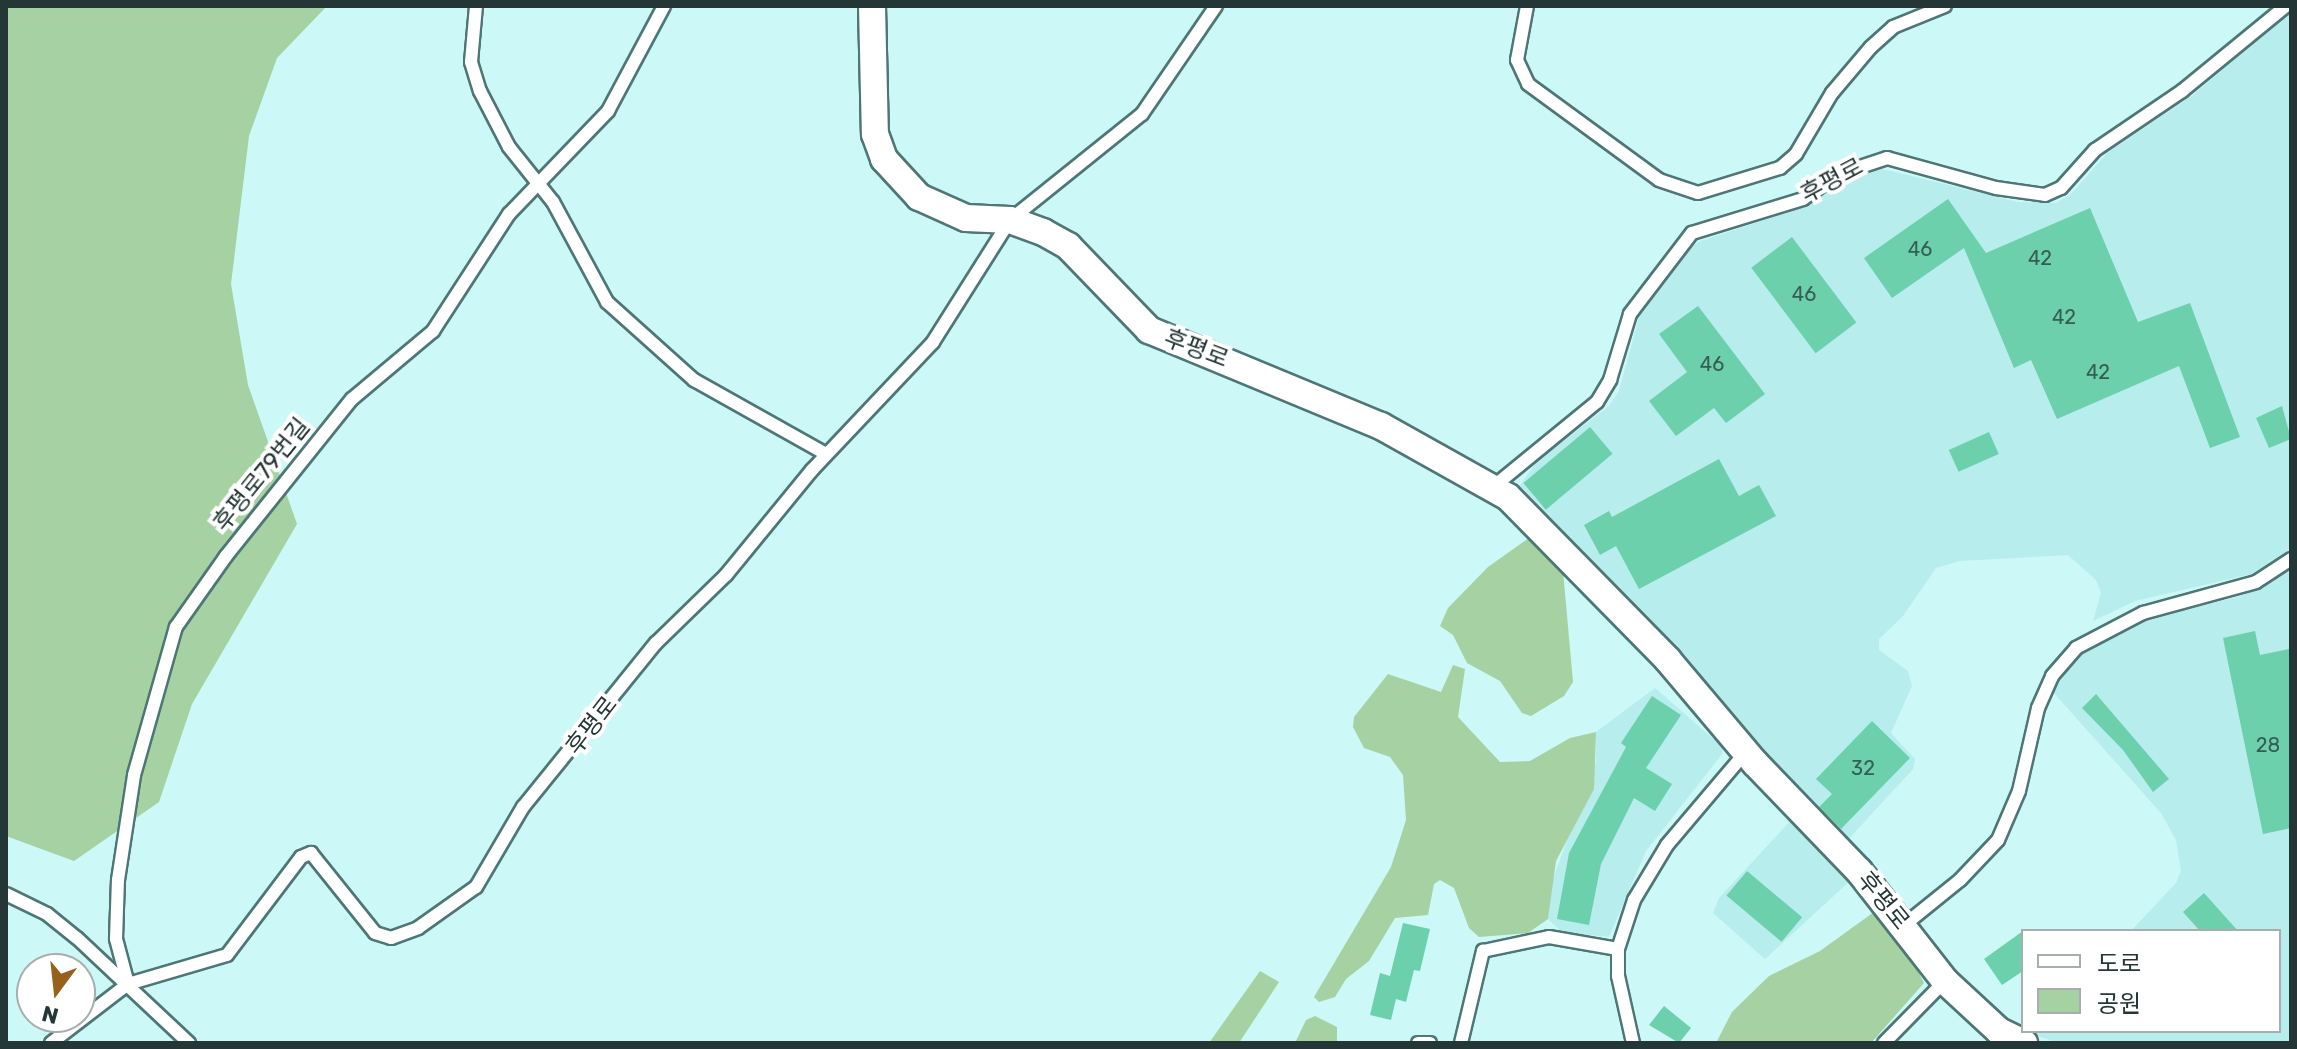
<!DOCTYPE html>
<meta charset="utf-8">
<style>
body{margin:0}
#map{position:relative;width:2297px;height:1049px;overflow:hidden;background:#ccf8f7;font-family:Rubik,"Noto Sans KR",sans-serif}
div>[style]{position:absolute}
.built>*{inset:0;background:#b7edec}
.green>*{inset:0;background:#a5d1a3}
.building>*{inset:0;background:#6cd0ad;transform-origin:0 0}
.roads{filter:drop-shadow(2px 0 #4e7675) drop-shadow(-2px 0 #4e7675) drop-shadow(0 2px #4e7675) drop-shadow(0 -2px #4e7675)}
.service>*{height:12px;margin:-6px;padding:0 6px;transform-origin:6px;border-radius:6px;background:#fff}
.minor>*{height:26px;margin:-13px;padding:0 13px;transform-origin:13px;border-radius:13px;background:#fff}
span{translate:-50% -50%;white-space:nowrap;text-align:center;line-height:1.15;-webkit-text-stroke:8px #fff;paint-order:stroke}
.number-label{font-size:20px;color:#365c53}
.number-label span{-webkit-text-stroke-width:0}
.street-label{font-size:24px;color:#243635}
.frame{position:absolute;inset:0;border:8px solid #243635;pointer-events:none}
.legend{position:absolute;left:2021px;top:929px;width:260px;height:104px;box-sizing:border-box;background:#fff;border:2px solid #a7afae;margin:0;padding:10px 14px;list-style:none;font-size:24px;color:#243635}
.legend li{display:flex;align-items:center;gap:16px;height:40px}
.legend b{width:40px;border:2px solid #a7afae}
.north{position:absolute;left:16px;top:953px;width:80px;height:80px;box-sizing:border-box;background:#fff;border:2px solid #a7afae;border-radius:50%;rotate:195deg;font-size:22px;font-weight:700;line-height:32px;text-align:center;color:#243635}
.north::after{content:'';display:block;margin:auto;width:28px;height:36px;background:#98611b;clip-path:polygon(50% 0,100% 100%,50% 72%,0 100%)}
</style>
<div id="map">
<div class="built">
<div style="clip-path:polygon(2291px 11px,2291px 548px,2251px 574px,2135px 601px,2093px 621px,2101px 593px,2096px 580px,2068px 555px,1960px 561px,1936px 568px,1903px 616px,1879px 639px,1879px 650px,1908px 671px,1912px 686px,1891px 733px,1915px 759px,1913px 769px,1845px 843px,1659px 634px,1530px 506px,1520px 486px,1536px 462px,1609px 406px,1619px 391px,1639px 317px,1689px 248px,1700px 241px,1793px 211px,1845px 181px,1883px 169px,2018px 202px,2056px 203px,2071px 194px,2107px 153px,2193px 95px)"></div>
<div style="clip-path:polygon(2291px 570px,2291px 1043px,2058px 1043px,2035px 1035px,2038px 1031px,2279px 1031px,2279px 931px,2131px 931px,2176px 883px,2181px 871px,2176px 840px,2161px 813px,2053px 692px,2079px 653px,2137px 622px,2241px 596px)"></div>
<div style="clip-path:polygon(1655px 688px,1723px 747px,1722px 754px,1646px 851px,1609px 937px,1562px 932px,1548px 919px,1553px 879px,1596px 762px,1596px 732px)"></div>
<div style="clip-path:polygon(1795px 816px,1852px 879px,1765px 959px,1713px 913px,1719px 898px)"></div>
</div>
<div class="green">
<div style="clip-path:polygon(6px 6px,327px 6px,277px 58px,249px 136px,231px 284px,248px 385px,297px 524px,192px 704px,159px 802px,74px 861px,6px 836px)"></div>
<div style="clip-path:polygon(1529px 538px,1563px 571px,1573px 682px,1564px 696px,1531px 716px,1522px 713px,1500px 681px,1467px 663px,1453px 635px,1440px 626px,1448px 608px,1488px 567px)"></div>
<div style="clip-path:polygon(1453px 665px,1465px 669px,1458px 717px,1500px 762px,1530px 761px,1570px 738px,1596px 732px,1594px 789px,1556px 861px,1548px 919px,1528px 933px,1479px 937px,1469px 928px,1454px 888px,1440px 880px,1434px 884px,1428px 915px,1395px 918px,1369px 961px,1346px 979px,1335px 997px,1319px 1002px,1314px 997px,1391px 867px,1406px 820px,1403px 775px,1390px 757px,1364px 748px,1353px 727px,1354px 717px,1388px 674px,1441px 692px)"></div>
<div style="clip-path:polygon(1874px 912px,1910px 956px,1924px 983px,1871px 1043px,1716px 1043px,1732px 1012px,1769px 976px,1820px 951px)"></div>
<div style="clip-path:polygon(1260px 971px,1279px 982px,1239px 1043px,1209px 1043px)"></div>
<div style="clip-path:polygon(1315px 1016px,1337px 1027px,1337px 1043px,1295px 1043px,1306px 1020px)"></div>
</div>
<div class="building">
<div style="clip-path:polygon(1948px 199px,1986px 253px,2090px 208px,2138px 322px,2190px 303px,2240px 437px,2210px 448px,2179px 366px,2057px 419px,2031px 360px,2014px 368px,1964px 248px,1892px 298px,1864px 258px)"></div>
<div style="left:1792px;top:237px;width:107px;height:51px;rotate:53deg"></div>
<div style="clip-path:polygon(1698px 306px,1765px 394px,1726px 423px,1714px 408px,1676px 436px,1649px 401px,1687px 372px,1659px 334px)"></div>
<div style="clip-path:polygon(2282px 406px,2291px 439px,2269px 448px,2256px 418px)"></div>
<div style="left:1590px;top:427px;width:35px;height:87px;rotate:50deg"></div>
<div style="left:1989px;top:432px;width:24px;height:44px;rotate:66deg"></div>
<div style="clip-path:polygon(1719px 459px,1739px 496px,1759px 485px,1776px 516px,1639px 589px,1616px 546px,1600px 555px,1584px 525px,1609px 511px,1612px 517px)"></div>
<div style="clip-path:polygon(2255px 631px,2260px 655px,2289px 649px,2291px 661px,2291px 828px,2263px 834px,2223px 638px)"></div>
<div style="clip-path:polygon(2096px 694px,2169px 779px,2153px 792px,2123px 750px,2082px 708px)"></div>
<div style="clip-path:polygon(1652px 696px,1681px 715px,1646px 768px,1672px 784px,1655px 811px,1634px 798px,1601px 864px,1589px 925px,1557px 919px,1569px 853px,1626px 747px,1621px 743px)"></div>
<div style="clip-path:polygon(1872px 721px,1910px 758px,1841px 829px,1819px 807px,1832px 794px,1816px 779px)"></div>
<div style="left:1747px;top:871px;width:72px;height:32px;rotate:40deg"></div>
<div style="clip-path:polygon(2204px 893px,2238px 931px,2200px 931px,2183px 912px)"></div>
<div style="clip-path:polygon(1403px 923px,1430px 929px,1420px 971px,1414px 970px,1406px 1002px,1396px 999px,1391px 1020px,1370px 1015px,1380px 973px,1390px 976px)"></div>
<div style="clip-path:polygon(2023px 931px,2023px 971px,2002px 985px,1984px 959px)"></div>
<div style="clip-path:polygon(1664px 1006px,1691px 1028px,1679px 1043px,1649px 1025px)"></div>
</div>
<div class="roads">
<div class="service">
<div style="left:476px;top:6px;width:56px;rotate:95.1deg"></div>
<div style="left:471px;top:62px;width:30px;rotate:73deg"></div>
<div style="left:480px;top:91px;width:63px;rotate:62.6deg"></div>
<div style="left:509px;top:147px;width:70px;rotate:51.3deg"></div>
<div style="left:553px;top:202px;width:114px;rotate:61.6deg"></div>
<div style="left:607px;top:302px;width:117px;rotate:41.9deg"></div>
<div style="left:694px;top:380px;width:151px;rotate:29.3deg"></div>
<div style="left:1527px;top:6px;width:55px;rotate:100.5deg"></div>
<div style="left:1517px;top:60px;width:26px;rotate:65deg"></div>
<div style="left:1528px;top:84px;width:162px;rotate:36.2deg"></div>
<div style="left:1659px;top:180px;width:41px;rotate:18.4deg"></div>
<div style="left:1698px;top:193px;width:86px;rotate:-17deg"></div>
<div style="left:1780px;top:168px;width:21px;rotate:-41deg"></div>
<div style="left:1796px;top:154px;width:71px;rotate:-59.5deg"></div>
<div style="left:1832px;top:93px;width:60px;rotate:-49.7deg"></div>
<div style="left:1871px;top:47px;width:30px;rotate:-42deg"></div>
<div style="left:1893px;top:27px;width:56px;rotate:-22deg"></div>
<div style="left:1493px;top:487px;width:134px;rotate:-39.3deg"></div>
<div style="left:1597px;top:402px;width:26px;rotate:-59deg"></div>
<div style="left:1610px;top:380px;width:69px;rotate:-73.1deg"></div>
<div style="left:1630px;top:314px;width:102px;rotate:-52.6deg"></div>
<div style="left:1692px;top:233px;width:116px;rotate:-17deg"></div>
<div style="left:1803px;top:199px;width:41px;rotate:-36deg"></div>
<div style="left:1836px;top:175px;width:54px;rotate:-18.4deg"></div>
<div style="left:1887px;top:158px;width:113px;rotate:15.4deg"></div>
<div style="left:1996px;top:188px;width:49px;rotate:8.1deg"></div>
<div style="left:2045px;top:195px;width:17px;rotate:-24deg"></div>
<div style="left:2061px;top:188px;width:51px;rotate:-48.2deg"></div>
<div style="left:2095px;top:150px;width:105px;rotate:-34.1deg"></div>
<div style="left:2182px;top:91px;width:134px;rotate:-39.3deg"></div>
<div style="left:6px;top:894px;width:46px;rotate:26deg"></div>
<div style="left:47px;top:914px;width:38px;rotate:39deg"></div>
<div style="left:77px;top:938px;width:154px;rotate:43.2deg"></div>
<div style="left:1903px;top:926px;width:73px;rotate:-38.9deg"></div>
<div style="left:1960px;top:880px;width:55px;rotate:-46.5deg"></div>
<div style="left:1998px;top:840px;width:53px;rotate:-66.8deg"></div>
<div style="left:2019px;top:791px;width:85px;rotate:-77.1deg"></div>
<div style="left:2038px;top:708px;width:35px;rotate:-66deg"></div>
<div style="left:2052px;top:676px;width:37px;rotate:-49deg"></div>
<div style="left:2076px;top:648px;width:76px;rotate:-27.6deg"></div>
<div style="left:2143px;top:613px;width:117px;rotate:-15.3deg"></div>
<div style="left:2256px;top:582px;width:42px;rotate:-33.3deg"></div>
<div style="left:128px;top:984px;width:47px;rotate:-104.9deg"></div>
<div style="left:116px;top:939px;width:59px;rotate:-88.1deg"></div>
<div style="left:118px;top:880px;width:106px;rotate:-81.3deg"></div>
<div style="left:134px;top:775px;width:154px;rotate:-74.2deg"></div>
<div style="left:176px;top:627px;width:87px;rotate:-54.8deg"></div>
<div style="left:226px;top:556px;width:201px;rotate:-51.3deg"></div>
<div style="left:352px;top:399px;width:106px;rotate:-40deg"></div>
<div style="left:433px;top:331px;width:140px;rotate:-57deg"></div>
<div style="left:509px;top:214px;width:143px;rotate:-46.1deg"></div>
<div style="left:608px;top:111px;width:119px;rotate:-61.9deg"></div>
<div style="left:51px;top:1043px;width:97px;rotate:-37.5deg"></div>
<div style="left:128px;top:984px;width:103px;rotate:-16.3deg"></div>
<div style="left:227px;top:955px;width:123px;rotate:-52.9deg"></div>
<div style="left:301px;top:857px;width:11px;rotate:-22deg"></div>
<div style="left:311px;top:853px;width:102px;rotate:51.3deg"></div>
<div style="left:375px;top:933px;width:17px;rotate:17deg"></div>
<div style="left:391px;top:938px;width:29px;rotate:-20deg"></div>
<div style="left:418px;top:928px;width:71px;rotate:-35.3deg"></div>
<div style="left:476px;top:887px;width:93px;rotate:-59.6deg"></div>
<div style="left:523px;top:807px;width:211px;rotate:-51deg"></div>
<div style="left:656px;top:643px;width:98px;rotate:-44.2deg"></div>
<div style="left:726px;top:575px;width:136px;rotate:-50.7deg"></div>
<div style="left:812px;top:470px;width:176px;rotate:-46.6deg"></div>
<div style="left:933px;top:342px;width:144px;rotate:-57.7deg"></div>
<div style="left:1010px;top:220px;width:169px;rotate:-38.8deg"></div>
<div style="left:1142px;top:114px;width:131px;rotate:-55.6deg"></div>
<div style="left:1418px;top:1043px;width:12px"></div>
<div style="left:1461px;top:1043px;width:95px;rotate:-76.6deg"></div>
<div style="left:1483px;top:951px;width:67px;rotate:-12deg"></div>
<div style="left:1549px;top:937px;width:70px;rotate:9.9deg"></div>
<div style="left:1633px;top:1043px;width:69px;rotate:-102.6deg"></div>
<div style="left:1618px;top:976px;width:27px;rotate:-90deg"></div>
<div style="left:1618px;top:949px;width:52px;rotate:-71.9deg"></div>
<div style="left:1634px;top:900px;width:64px;rotate:-59deg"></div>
<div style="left:1667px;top:845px;width:122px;rotate:-49.7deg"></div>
<div style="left:1884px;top:1043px;width:87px;rotate:-45.5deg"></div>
</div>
<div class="minor">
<div style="left:872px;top:6px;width:128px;rotate:88.7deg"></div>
<div style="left:875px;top:134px;width:27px;rotate:70deg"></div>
<div style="left:884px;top:159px;width:52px;rotate:47.4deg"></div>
<div style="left:919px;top:197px;width:51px;rotate:24.1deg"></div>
<div style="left:966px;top:218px;width:44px;rotate:2.6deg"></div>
<div style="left:1010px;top:220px;width:35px;rotate:20deg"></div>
<div style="left:1043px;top:232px;width:29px;rotate:29deg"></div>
<div style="left:1068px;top:246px;width:117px;rotate:46deg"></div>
<div style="left:1149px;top:330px;width:251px;rotate:22.5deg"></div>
<div style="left:1381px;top:426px;width:145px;rotate:29.2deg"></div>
<div style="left:1508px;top:497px;width:228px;rotate:45.5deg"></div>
<div style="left:1668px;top:660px;width:135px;rotate:49.8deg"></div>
<div style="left:1755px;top:763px;width:150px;rotate:46.1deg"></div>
<div style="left:1859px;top:871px;width:140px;rotate:52deg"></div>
<div style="left:1945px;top:981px;width:74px;rotate:42.8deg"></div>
<div style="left:1999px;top:1031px;width:28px;rotate:26deg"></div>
</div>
</div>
<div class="number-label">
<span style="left:1920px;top:249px">46</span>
<span style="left:2040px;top:258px">42</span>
<span style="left:1804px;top:294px">46</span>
<span style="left:2064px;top:317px">42</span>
<span style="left:1712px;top:364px">46</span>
<span style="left:2098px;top:372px">42</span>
<span style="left:2268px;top:745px">28</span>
<span style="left:1863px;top:768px">32</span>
</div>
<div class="street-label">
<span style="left:1832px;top:181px;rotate:-28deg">후평로</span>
<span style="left:1196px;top:349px;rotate:21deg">후평로</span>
<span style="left:262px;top:475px;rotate:-51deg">후평로79번길</span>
<span style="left:592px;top:726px;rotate:-52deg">후평로</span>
<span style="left:1883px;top:901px;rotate:51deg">후평로</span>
</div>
<div class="frame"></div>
<ul class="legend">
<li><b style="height:10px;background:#fff"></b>도로</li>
<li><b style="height:22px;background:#a5d1a3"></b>공원</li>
</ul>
<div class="north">N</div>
</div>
